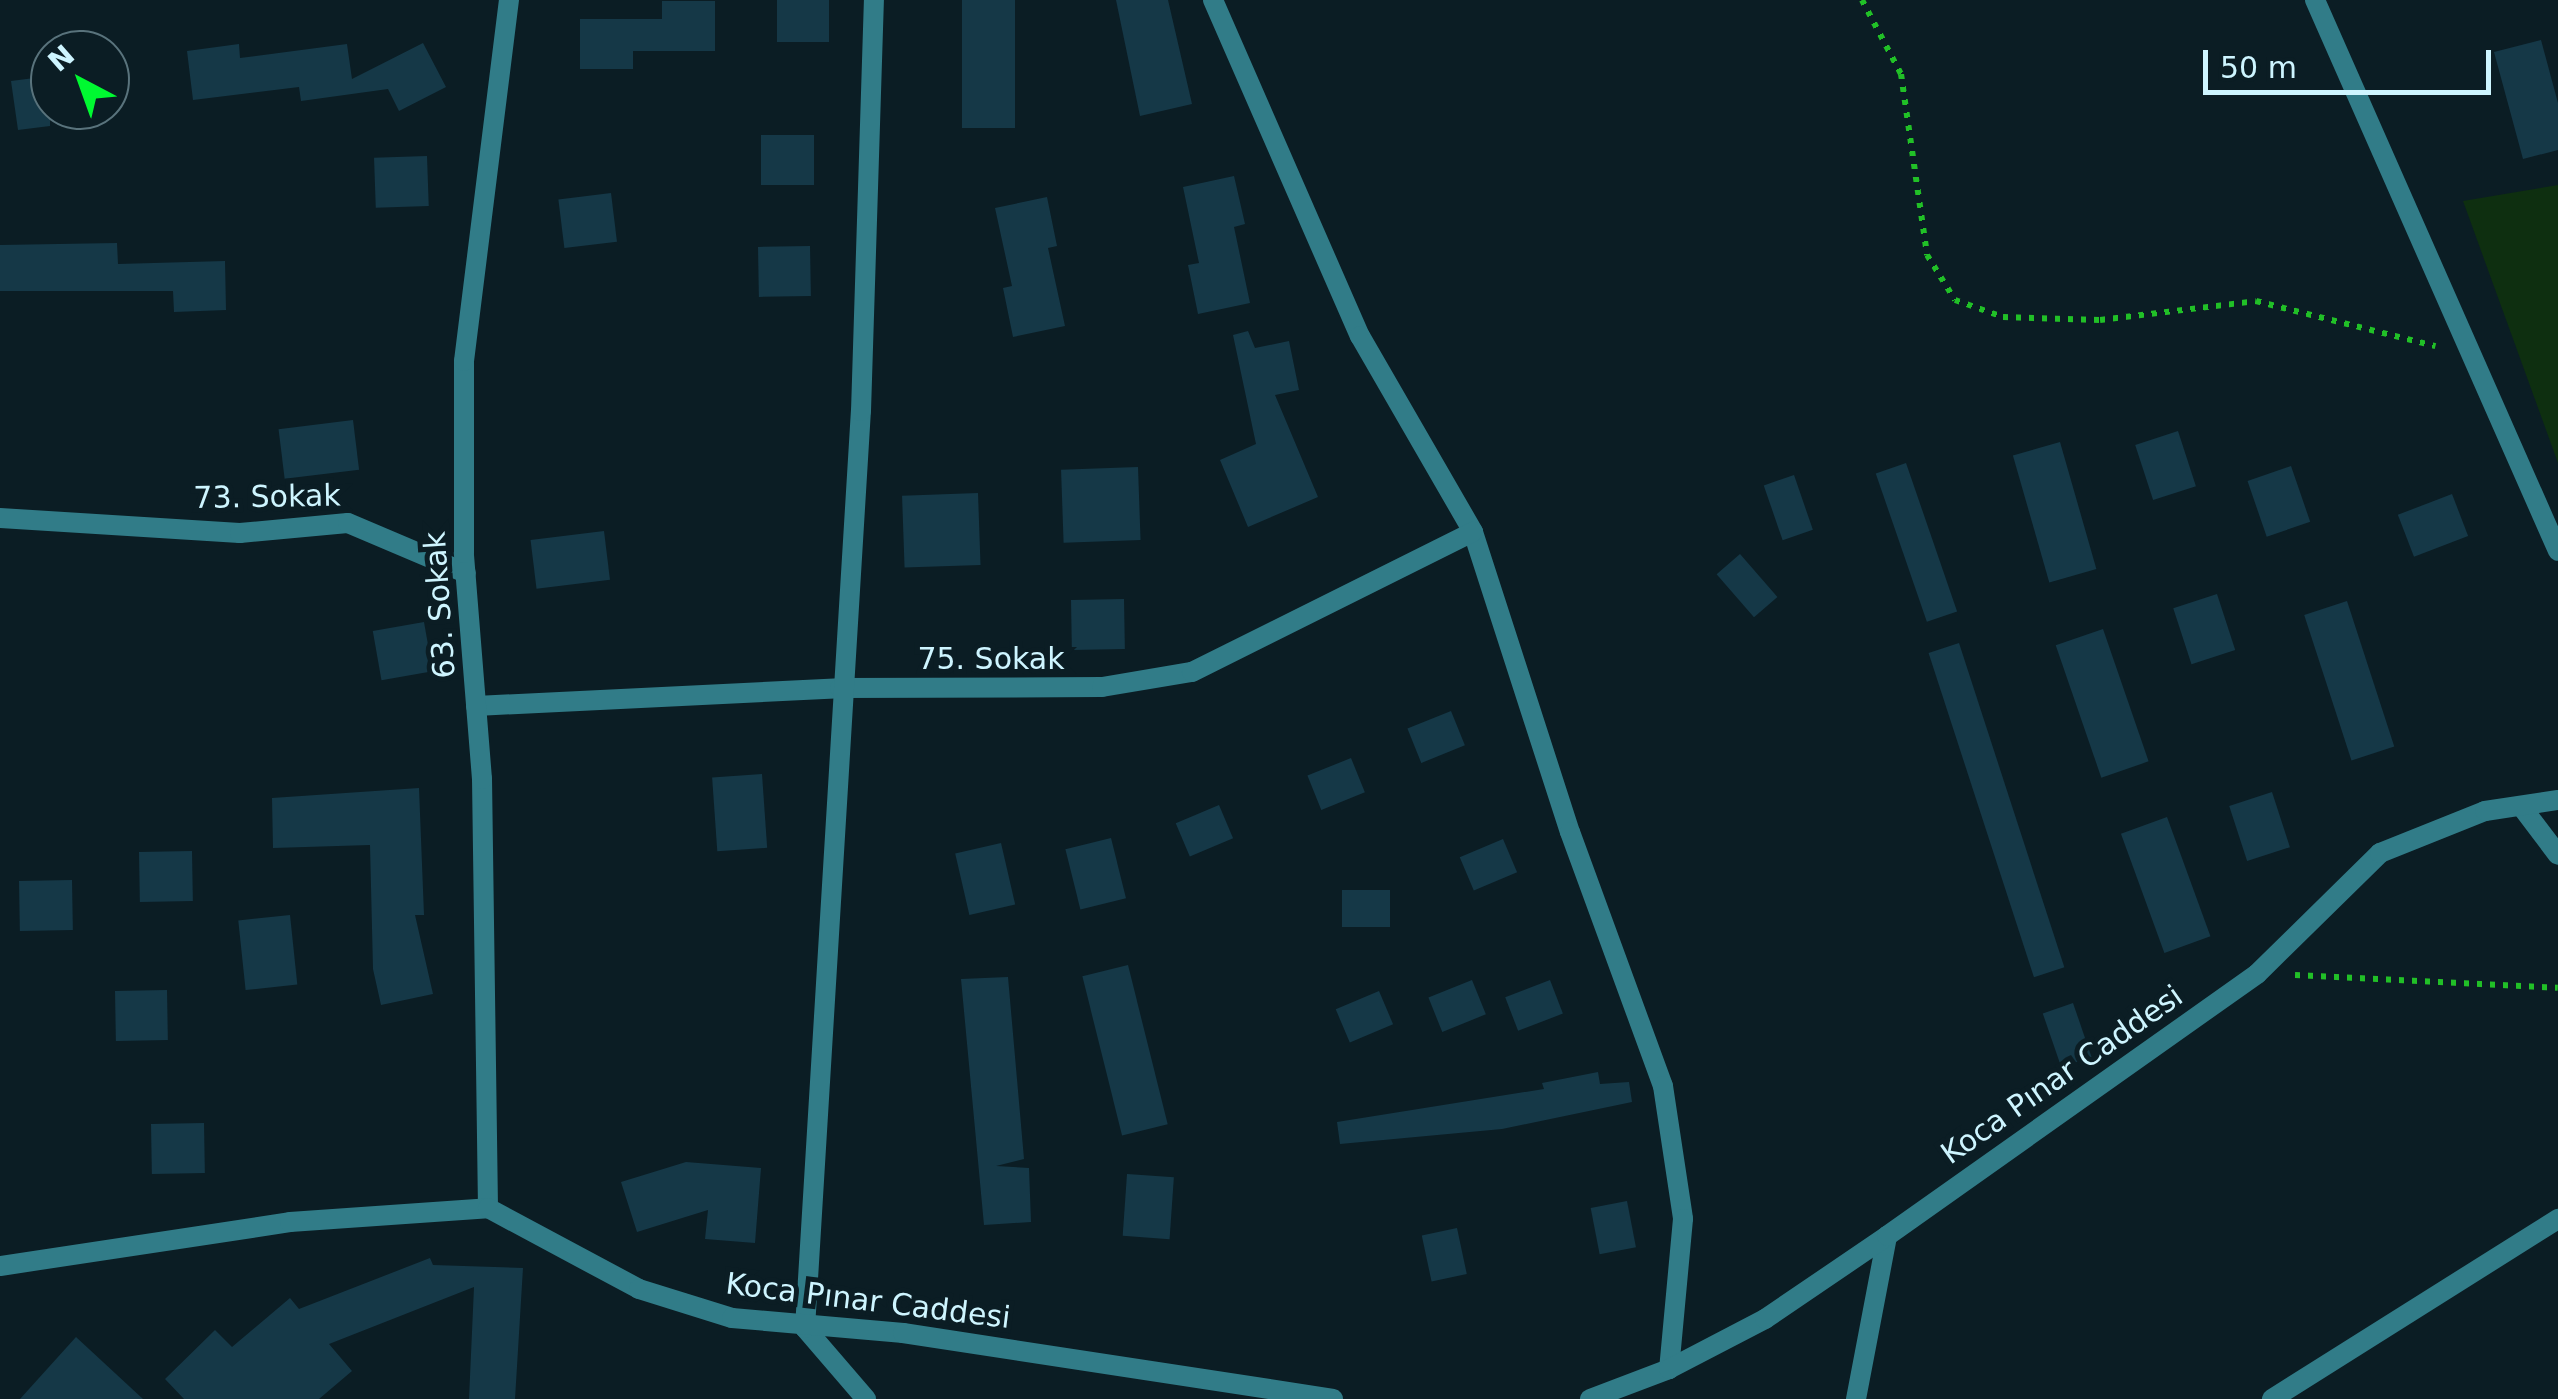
<!DOCTYPE html>
<meta charset="utf-8">
<style>
body{margin:0}
#map{position:relative;width:2558px;height:1399px;overflow:hidden;background:#0b1d24;font-family:"DejaVu Sans",sans-serif}
div>[style]{position:absolute}
.green>*{inset:0;background:#0e2f10}
.building>*{inset:0;background:#153847;transform-origin:0 0}
.path>*{height:6px;margin-top:-3px;transform-origin:0;background:repeating-linear-gradient(90deg,#21c027 0 5px,transparent 0 13px)}
.minor>*{height:20px;margin:-10px;padding:0 10px;transform-origin:10px;border-radius:10px;background:#317c88}
.tertiary>*{height:20px;margin:-10px;padding:0 10px;transform-origin:10px;border-radius:10px;background:#317c88}
span{translate:-50% -50%;white-space:nowrap;text-align:center;line-height:1.15;-webkit-text-stroke:10px #0b1d24;paint-order:stroke}
.street-label{font-size:30px;color:#cef5ff}
.north{position:absolute;left:30px;top:30px;width:100px;height:100px;box-sizing:border-box;background:#0b1d24;border:2px solid #59737c;border-radius:50%;rotate:319deg;font-size:28px;font-weight:700;line-height:40px;text-align:center;color:#cef5ff}
.north::after{content:'';display:block;margin:auto;width:35px;height:45px;background:#00f931;clip-path:polygon(50% 0,100% 100%,50% 72%,0 100%)}
.scale{position:absolute;left:2203px;top:50px;width:288px;height:45px;box-sizing:border-box;border:5px solid #cef5ff;border-top:0;padding-left:12px;font-size:30px;line-height:35px;white-space:nowrap;color:#cef5ff;-webkit-text-stroke:8px #0b1d24;paint-order:stroke}
</style>
<div id="map">
<div class="green">
<div style="clip-path:polygon(2558px 185px,2558px 463px,2463px 201px)"></div>
</div>
<div class="building">
<div style="left:777px;top:0;width:52px;height:42px"></div>
<div style="left:962px;top:0;width:53px;height:128px"></div>
<div style="clip-path:polygon(1116px 0,1168px 0,1192px 104px,1140px 116px)"></div>
<div style="clip-path:polygon(662px 1px,715px 1px,715px 51px,633px 51px,633px 69px,580px 69px,580px 19px,662px 19px)"></div>
<div style="clip-path:polygon(2541px 40px,2558px 103px,2558px 150px,2523px 159px,2494px 52px)"></div>
<div style="clip-path:polygon(423px 43px,446px 87px,399px 111px,388px 89px,301px 101px,299px 87px,193px 100px,187px 51px,239px 44px,240px 58px,347px 44px,352px 79px)"></div>
<div style="clip-path:polygon(50px 76px,50px 126px,18px 130px,11px 81px)"></div>
<div style="left:814px;top:135px;width:50px;height:53px;rotate:90deg"></div>
<div style="left:427px;top:156px;width:50px;height:53px;rotate:88deg"></div>
<div style="clip-path:polygon(1234px 176px,1245px 224px,1234px 227px,1250px 303px,1198px 314px,1188px 265px,1199px 263px,1183px 187px)"></div>
<div style="left:611px;top:193px;width:49px;height:53px;rotate:83deg"></div>
<div style="clip-path:polygon(1047px 197px,1057px 246px,1048px 248px,1065px 326px,1013px 337px,1003px 288px,1012px 286px,995px 208px)"></div>
<div style="clip-path:polygon(117px 243px,118px 264px,225px 261px,226px 310px,174px 312px,173px 291px,0 291px,0 245px)"></div>
<div style="left:810px;top:246px;width:50px;height:52px;rotate:89deg"></div>
<div style="clip-path:polygon(1248px 331px,1255px 348px,1289px 341px,1299px 390px,1275px 395px,1318px 497px,1248px 527px,1220px 460px,1256px 444px,1233px 335px)"></div>
<div style="left:353px;top:420px;width:50px;height:75px;rotate:83deg"></div>
<div style="left:2178px;top:431px;width:58px;height:45px;rotate:72deg"></div>
<div style="left:2060px;top:442px;width:132px;height:49px;rotate:74deg"></div>
<div style="left:1906px;top:463px;width:157px;height:32px;rotate:71deg"></div>
<div style="left:2291px;top:466px;width:59px;height:46px;rotate:71deg"></div>
<div style="left:1138px;top:467px;width:73px;height:77px;rotate:88deg"></div>
<div style="left:1794px;top:475px;width:58px;height:32px;rotate:71deg"></div>
<div style="left:978px;top:493px;width:72px;height:76px;rotate:88deg"></div>
<div style="left:2452px;top:494px;width:45px;height:58px;rotate:69deg"></div>
<div style="left:604px;top:531px;width:49px;height:74px;rotate:83deg"></div>
<div style="left:1740px;top:554px;width:57px;height:31px;rotate:49deg"></div>
<div style="left:2217px;top:594px;width:59px;height:46px;rotate:72deg"></div>
<div style="left:1124px;top:599px;width:50px;height:53px;rotate:89deg"></div>
<div style="left:2347px;top:601px;width:153px;height:45px;rotate:72deg"></div>
<div style="left:424px;top:622px;width:50px;height:52px;rotate:80deg"></div>
<div style="left:2103px;top:629px;width:140px;height:50px;rotate:71deg"></div>
<div style="left:1959px;top:643px;width:341px;height:32px;rotate:72deg"></div>
<div style="left:1451px;top:711px;width:37px;height:47px;rotate:68deg"></div>
<div style="left:1351px;top:758px;width:37px;height:47px;rotate:68deg"></div>
<div style="left:762px;top:774px;width:74px;height:50px;rotate:86deg"></div>
<div style="clip-path:polygon(419px 788px,424px 915px,415px 915px,433px 994px,381px 1005px,373px 969px,370px 845px,273px 848px,272px 798px)"></div>
<div style="left:2272px;top:792px;width:58px;height:45px;rotate:72deg"></div>
<div style="left:1219px;top:805px;width:36px;height:47px;rotate:67deg"></div>
<div style="left:2167px;top:817px;width:127px;height:49px;rotate:70deg"></div>
<div style="left:1111px;top:838px;width:62px;height:47px;rotate:76deg"></div>
<div style="left:1503px;top:839px;width:36px;height:47px;rotate:67deg"></div>
<div style="left:1001px;top:843px;width:63px;height:47px;rotate:77deg"></div>
<div style="left:192px;top:851px;width:50px;height:53px;rotate:89deg"></div>
<div style="left:72px;top:880px;width:50px;height:53px;rotate:89deg"></div>
<div style="left:1390px;top:890px;width:37px;height:48px;rotate:90deg"></div>
<div style="left:290px;top:915px;width:70px;height:52px;rotate:84deg"></div>
<div style="left:1128px;top:965px;width:164px;height:47px;rotate:76deg"></div>
<div style="clip-path:polygon(1008px 977px,1024px 1159px,996px 1166px,1029px 1168px,1031px 1222px,984px 1225px,961px 979px)"></div>
<div style="left:1472px;top:980px;width:37px;height:47px;rotate:68deg"></div>
<div style="left:1550px;top:980px;width:36px;height:48px;rotate:69deg"></div>
<div style="left:167px;top:990px;width:50px;height:52px;rotate:89deg"></div>
<div style="left:1379px;top:991px;width:36px;height:47px;rotate:67deg"></div>
<div style="left:2073px;top:1003px;width:57px;height:32px;rotate:71deg"></div>
<div style="clip-path:polygon(1598px 1072px,1600px 1084px,1629px 1082px,1632px 1102px,1502px 1129px,1340px 1144px,1337px 1122px,1544px 1089px,1542px 1083px)"></div>
<div style="left:204px;top:1123px;width:50px;height:53px;rotate:89deg"></div>
<div style="clip-path:polygon(686px 1162px,761px 1168px,755px 1243px,705px 1239px,708px 1210px,637px 1232px,621px 1182px)"></div>
<div style="left:1127px;top:1174px;width:47px;height:62px;rotate:4deg"></div>
<div style="left:1627px;top:1201px;width:47px;height:37px;rotate:79deg"></div>
<div style="left:1457px;top:1228px;width:47px;height:36px;rotate:78deg"></div>
<div style="clip-path:polygon(430px 1258px,433px 1265px,523px 1268px,515px 1399px,469px 1399px,474px 1287px,329px 1344px,352px 1371px,319px 1399px,184px 1399px,165px 1379px,215px 1330px,232px 1347px,290px 1298px,299px 1309px)"></div>
<div style="clip-path:polygon(76px 1337px,143px 1399px,20px 1399px)"></div>
</div>
<div class="path">
<div style="left:1862px;top:0;width:84px;rotate:62.2deg"></div>
<div style="left:1901px;top:74px;width:183px;rotate:81.8deg"></div>
<div style="left:1927px;top:255px;width:53px;rotate:58.1deg"></div>
<div style="left:1955px;top:300px;width:51px;rotate:19.5deg"></div>
<div style="left:2003px;top:317px;width:97px;rotate:1.8deg"></div>
<div style="left:2100px;top:320px;width:157px;rotate:-6.9deg"></div>
<div style="left:2256px;top:301px;width:185px;rotate:14.1deg"></div>
<div style="left:2295px;top:975px;width:263px;rotate:2.8deg"></div>
</div>
<div class="minor">
<div style="left:1213px;top:0;width:367px;rotate:66.4deg"></div>
<div style="left:1360px;top:336px;width:226px;rotate:60deg"></div>
<div style="left:1473px;top:532px;width:315px;rotate:72.1deg"></div>
<div style="left:1570px;top:832px;width:270px;rotate:69.9deg"></div>
<div style="left:1663px;top:1086px;width:134px;rotate:81.4deg"></div>
<div style="left:1683px;top:1219px;width:151px;rotate:95.3deg"></div>
<div style="left:2315px;top:0;width:602px;rotate:66.2deg"></div>
<div style="left:0;top:518px;width:240px;rotate:3.6deg"></div>
<div style="left:240px;top:533px;width:108px;rotate:-5.3deg"></div>
<div style="left:348px;top:523px;width:128px;rotate:23deg"></div>
<div style="left:476px;top:706px;width:364px;rotate:-2.8deg"></div>
<div style="left:840px;top:688px;width:262px;rotate:-0.2deg"></div>
<div style="left:1102px;top:687px;width:91px;rotate:-9.5deg"></div>
<div style="left:1192px;top:672px;width:314px;rotate:-26.5deg"></div>
<div style="left:2521px;top:806px;width:61px;rotate:52.9deg"></div>
<div style="left:488px;top:1208px;width:429px;rotate:-90.8deg"></div>
<div style="left:482px;top:779px;width:227px;rotate:-94.6deg"></div>
<div style="left:464px;top:553px;width:192px;rotate:-90deg"></div>
<div style="left:464px;top:361px;width:364px;rotate:-82.9deg"></div>
<div style="left:866px;top:1399px;width:94px;rotate:-130.7deg"></div>
<div style="left:805px;top:1328px;width:919px;rotate:-86.51deg"></div>
<div style="left:861px;top:411px;width:411px;rotate:-88.2deg"></div>
<div style="left:1856px;top:1399px;width:166px;rotate:-79.2deg"></div>
<div style="left:2272px;top:1399px;width:338px;rotate:-32.2deg"></div>
</div>
<div class="tertiary">
<div style="left:0;top:1266px;width:293px;rotate:-8.6deg"></div>
<div style="left:290px;top:1222px;width:198px;rotate:-4deg"></div>
<div style="left:488px;top:1208px;width:171px;rotate:28.2deg"></div>
<div style="left:639px;top:1289px;width:97px;rotate:17.3deg"></div>
<div style="left:732px;top:1318px;width:172px;rotate:5deg"></div>
<div style="left:903px;top:1333px;width:435px;rotate:8.7deg"></div>
<div style="left:1590px;top:1399px;width:85px;rotate:-20.8deg"></div>
<div style="left:1669px;top:1369px;width:108px;rotate:-27.5deg"></div>
<div style="left:1765px;top:1319px;width:148px;rotate:-34.2deg"></div>
<div style="left:1887px;top:1236px;width:453px;rotate:-35.3deg"></div>
<div style="left:2257px;top:974px;width:173px;rotate:-44.5deg"></div>
<div style="left:2380px;top:853px;width:113px;rotate:-21.8deg"></div>
<div style="left:2485px;top:811px;width:74px;rotate:-8.6deg"></div>
</div>
<div class="street-label">
<span style="left:267px;top:497px;rotate:-1deg">73. Sokak</span>
<span style="left:440px;top:605px;rotate:-94deg">63. Sokak</span>
<span style="left:991px;top:659px">75. Sokak</span>
<span style="left:2062px;top:1075px;rotate:-35deg">Koca Pınar Caddesi</span>
<span style="left:868px;top:1301px;rotate:7deg">Koca Pınar Caddesi</span>
</div>
<div class="north">N</div>
<div class="scale">50 m</div>
</div>
